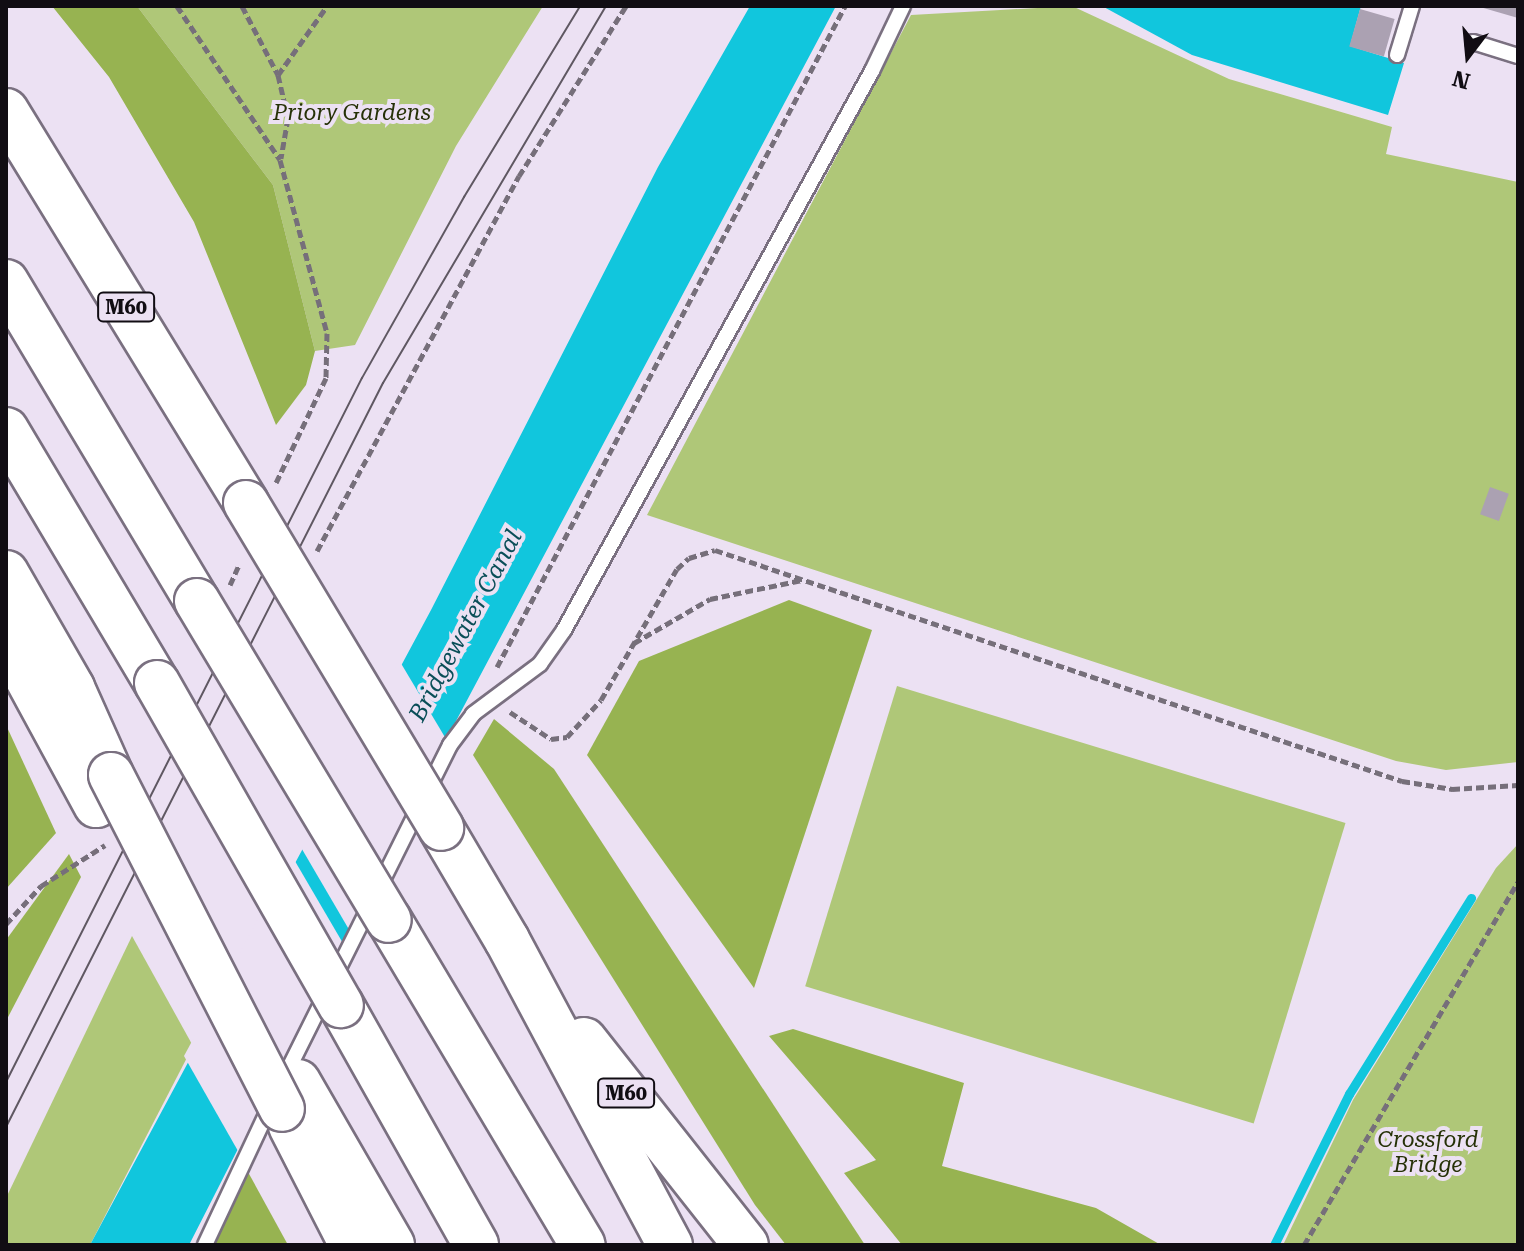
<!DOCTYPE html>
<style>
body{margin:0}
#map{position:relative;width:1524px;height:1251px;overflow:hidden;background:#ece1f3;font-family:"Roboto Serif",serif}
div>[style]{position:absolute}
.green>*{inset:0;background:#afc778;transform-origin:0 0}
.forest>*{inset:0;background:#97b351}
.water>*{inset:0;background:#11c6dd}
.pier>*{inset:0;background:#ece1f3}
.stream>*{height:9px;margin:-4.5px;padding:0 4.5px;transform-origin:4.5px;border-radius:4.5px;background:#11c6dd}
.building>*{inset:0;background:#aba1b2;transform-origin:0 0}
.path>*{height:5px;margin-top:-2.5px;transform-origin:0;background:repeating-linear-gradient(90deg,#766f7a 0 8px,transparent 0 12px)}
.roads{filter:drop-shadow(2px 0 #7a7080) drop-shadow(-2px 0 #7a7080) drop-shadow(0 2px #7a7080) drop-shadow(0 -2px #7a7080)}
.lane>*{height:14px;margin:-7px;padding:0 7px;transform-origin:7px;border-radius:7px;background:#fff}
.highway>*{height:44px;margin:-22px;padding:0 22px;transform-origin:22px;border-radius:22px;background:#fff}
.tram>*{height:2px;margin:-1px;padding:0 1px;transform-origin:1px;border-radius:1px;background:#5f5862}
.bridges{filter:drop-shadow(2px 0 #7a7080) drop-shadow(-2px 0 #7a7080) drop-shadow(0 2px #7a7080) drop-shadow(0 -2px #7a7080)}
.highway-bridge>*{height:44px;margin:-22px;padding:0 22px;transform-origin:22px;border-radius:22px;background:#fff}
span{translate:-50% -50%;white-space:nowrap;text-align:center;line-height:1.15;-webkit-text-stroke:8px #ece1f3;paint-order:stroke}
.shield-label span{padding:2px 6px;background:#ece1f3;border:2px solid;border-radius:6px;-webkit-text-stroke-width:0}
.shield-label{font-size:20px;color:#110d13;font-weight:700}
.park-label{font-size:22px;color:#263107;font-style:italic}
.water-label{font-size:24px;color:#0a4e58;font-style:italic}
.frame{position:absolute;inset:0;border:8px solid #110d13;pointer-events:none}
.north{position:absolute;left:1428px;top:16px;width:80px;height:80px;-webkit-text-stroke:6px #ece1f3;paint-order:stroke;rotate:196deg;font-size:22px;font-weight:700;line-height:32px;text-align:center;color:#110d13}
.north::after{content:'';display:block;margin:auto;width:28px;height:36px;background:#110d13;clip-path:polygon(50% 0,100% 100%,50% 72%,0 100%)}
</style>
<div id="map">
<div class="green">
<div style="clip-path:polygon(137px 6px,543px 6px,456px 146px,355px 345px,315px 351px,273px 185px)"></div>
<div style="clip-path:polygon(1072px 6px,1229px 79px,1392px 127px,1386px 154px,1518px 182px,1518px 762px,1446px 770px,1396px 761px,647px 515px,911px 15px)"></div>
<div style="left:897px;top:686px;width:469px;height:314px;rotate:17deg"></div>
<div style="clip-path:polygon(1518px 844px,1518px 1245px,1283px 1245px,1353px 1100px,1496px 868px)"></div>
<div style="clip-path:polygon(132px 936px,193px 1046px,90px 1245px,6px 1245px,6px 1198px)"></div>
</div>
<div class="forest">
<div style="clip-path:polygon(52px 6px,137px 6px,273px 185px,315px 351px,306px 385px,276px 425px,194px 222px,109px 77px)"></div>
<div style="clip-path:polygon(789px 600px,872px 630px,754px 988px,587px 755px,639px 661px)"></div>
<div style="clip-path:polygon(494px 719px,554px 769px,865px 1245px,786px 1245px,755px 1205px,473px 755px)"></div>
<div style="clip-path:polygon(6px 725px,56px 833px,6px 889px)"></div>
<div style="clip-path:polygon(69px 854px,81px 877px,6px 1021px,6px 940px)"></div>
<div style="clip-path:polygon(793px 1029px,964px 1083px,942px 1166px,1096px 1208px,1161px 1245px,902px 1245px,844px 1173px,876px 1160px,769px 1036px)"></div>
<div style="clip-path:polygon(248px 1172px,288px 1245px,214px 1245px)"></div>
</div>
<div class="water">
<div style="clip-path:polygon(750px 6px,836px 6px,456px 721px,189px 1245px,90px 1245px,431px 610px,658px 167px)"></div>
<div style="clip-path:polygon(1102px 6px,1361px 6px,1350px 46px,1404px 63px,1388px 115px,1192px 55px)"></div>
</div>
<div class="pier">
<div style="clip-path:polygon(399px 660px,449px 744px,351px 933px,299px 844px)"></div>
<div style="clip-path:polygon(292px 856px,344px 945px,238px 1151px,184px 1056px)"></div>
</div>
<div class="stream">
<div style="left:1274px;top:1245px;width:169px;rotate:-63.6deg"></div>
<div style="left:1349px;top:1094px;width:231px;rotate:-58.1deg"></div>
</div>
<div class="building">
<div style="clip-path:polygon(1480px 6px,1518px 6px,1518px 18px,1480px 7px)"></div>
<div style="left:1360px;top:9px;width:36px;height:39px;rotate:16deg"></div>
<div style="left:1490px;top:487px;width:20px;height:29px;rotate:20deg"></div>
</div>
<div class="path">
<div style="left:177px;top:6px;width:185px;rotate:56.2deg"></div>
<div style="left:280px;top:160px;width:179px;rotate:74.8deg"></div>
<div style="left:327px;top:333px;width:45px;rotate:91.3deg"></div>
<div style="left:326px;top:378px;width:116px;rotate:115.5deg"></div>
<div style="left:242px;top:6px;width:78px;rotate:62.4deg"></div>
<div style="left:278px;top:75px;width:44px;rotate:76.9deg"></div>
<div style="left:288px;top:118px;width:41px;rotate:99.9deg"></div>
<div style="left:278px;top:75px;width:85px;rotate:-54.6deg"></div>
<div style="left:317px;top:551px;width:426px;rotate:-61.7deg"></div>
<div style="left:519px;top:176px;width:201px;rotate:-57.8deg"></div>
<div style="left:230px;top:585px;width:22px;rotate:-66deg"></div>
<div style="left:634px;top:643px;width:88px;rotate:-30.1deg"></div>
<div style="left:710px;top:599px;width:94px;rotate:-11.7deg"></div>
<div style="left:497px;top:667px;width:747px;rotate:-62.23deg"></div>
<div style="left:510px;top:712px;width:49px;rotate:33.4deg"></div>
<div style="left:551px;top:739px;width:16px;rotate:-7deg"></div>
<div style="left:567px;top:737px;width:50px;rotate:-47.4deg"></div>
<div style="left:601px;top:700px;width:151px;rotate:-59.9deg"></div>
<div style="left:677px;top:569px;width:16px;rotate:-43deg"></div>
<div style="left:689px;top:558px;width:27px;rotate:-17deg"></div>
<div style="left:715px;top:550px;width:725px;rotate:18.58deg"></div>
<div style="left:1402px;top:781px;width:51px;rotate:9.1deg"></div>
<div style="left:1452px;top:789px;width:66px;rotate:-3.5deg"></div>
<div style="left:6px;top:924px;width:52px;rotate:-47.4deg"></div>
<div style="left:41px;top:886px;width:76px;rotate:-32.6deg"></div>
<div style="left:1304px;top:1245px;width:421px;rotate:-59.5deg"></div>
</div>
<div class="roads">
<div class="lane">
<div style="left:1473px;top:42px;width:47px;rotate:17.3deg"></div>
<div style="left:1397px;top:55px;width:51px;rotate:-73deg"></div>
<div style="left:284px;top:1078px;width:372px;rotate:-63.5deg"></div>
<div style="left:450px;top:745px;width:39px;rotate:-53deg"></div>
<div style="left:473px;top:714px;width:84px;rotate:-36.7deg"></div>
<div style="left:540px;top:664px;width:42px;rotate:-54.8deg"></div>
<div style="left:564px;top:630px;width:638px;rotate:-61.15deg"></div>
<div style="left:872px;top:71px;width:72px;rotate:-64.5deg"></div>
<div style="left:205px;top:1245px;width:156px;rotate:-64.9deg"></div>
</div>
<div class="highway">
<div style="left:6px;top:111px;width:460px;rotate:58.5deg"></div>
<div style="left:6px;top:282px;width:372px;rotate:59.1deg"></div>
<div style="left:6px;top:430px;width:295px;rotate:59.2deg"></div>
<div style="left:6px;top:573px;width:133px;rotate:60.1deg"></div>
<div style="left:72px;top:688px;width:95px;rotate:65.9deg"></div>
<div style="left:6px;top:639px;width:189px;rotate:61.5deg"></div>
<div style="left:441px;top:828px;width:130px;rotate:59.5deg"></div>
<div style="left:507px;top:940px;width:346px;rotate:61.9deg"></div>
<div style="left:389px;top:920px;width:378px;rotate:59.2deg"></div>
<div style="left:341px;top:1005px;width:275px;rotate:60.6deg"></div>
<div style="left:584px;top:1040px;width:261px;rotate:51.7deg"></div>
<div style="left:298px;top:1082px;width:188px;rotate:60deg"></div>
<div style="left:291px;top:1126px;width:134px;rotate:62.9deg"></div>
</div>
</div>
<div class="tram">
<div style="left:6px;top:1082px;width:789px;rotate:-63.18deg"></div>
<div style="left:362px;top:378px;width:208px;rotate:-60.6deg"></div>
<div style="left:464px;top:197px;width:223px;rotate:-58.7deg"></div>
<div style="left:6px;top:1127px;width:834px;rotate:-63.13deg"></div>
<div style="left:383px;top:383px;width:438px;rotate:-59.4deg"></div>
</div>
<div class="bridges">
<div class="highway-bridge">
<div style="left:246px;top:503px;width:379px;rotate:59deg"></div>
<div style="left:197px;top:601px;width:372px;rotate:59deg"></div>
<div style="left:157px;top:683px;width:371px;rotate:60.3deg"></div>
<div style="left:111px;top:775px;width:375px;rotate:62.9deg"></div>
</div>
</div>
<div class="shield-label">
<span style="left:126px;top:307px">M60</span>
<span style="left:626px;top:1093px">M60</span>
</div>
<div class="park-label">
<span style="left:352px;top:113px">Priory Gardens</span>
<span style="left:1428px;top:1152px">Crossford<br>Bridge</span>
</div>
<div class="water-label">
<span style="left:466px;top:626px;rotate:-62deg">Bridgewater Canal</span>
</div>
<div class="frame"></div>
<div class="north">N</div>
</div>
